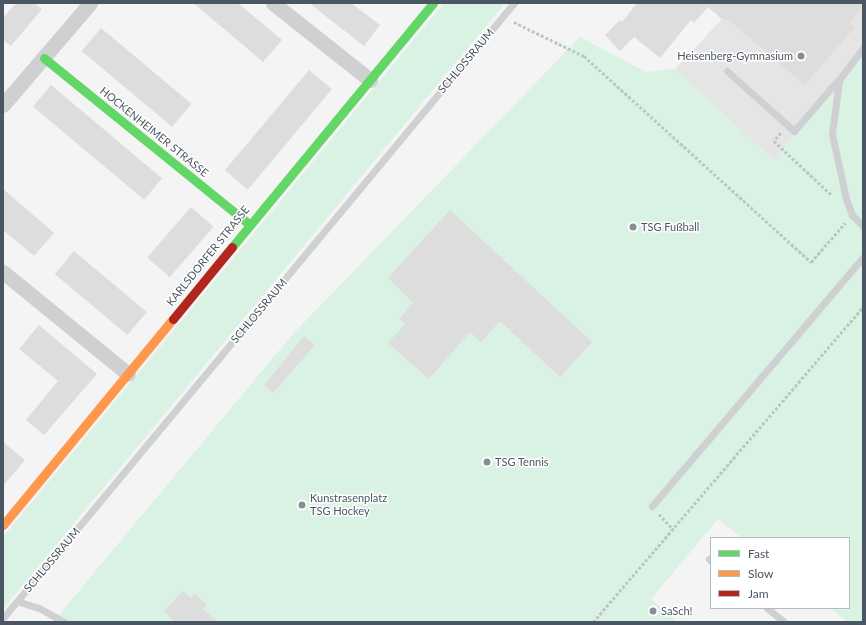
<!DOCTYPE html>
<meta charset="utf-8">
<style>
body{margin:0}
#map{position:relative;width:866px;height:625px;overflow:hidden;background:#f4f4f4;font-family:Lato,sans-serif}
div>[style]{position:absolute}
.education>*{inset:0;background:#e6e5e6}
.green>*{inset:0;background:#d9f2e3}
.building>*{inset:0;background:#ddddde;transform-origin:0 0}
.path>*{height:2.5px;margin-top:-1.25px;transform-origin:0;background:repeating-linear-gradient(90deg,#bcc7c4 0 3px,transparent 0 5px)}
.lane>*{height:7px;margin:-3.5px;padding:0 3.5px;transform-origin:3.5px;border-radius:3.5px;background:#ced0d2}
.street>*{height:15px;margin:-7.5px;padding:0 7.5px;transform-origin:7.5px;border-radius:7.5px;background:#ced0d2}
.fast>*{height:9px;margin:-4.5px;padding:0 4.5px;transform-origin:4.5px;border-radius:4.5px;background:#63d668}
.slow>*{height:9px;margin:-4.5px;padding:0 4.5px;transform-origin:4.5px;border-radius:4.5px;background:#ff974d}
.jam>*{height:9px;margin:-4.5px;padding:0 4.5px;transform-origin:4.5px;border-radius:4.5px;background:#b3261e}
.dots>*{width:11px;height:11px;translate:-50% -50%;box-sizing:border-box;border:2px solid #fff;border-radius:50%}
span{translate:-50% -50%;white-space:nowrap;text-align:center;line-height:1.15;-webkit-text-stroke:3px #fff;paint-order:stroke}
.poi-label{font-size:11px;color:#4a5661}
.right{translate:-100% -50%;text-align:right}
.left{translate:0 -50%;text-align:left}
.street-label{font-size:11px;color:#4a5661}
.frame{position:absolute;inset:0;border:4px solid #4a5661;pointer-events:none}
.legend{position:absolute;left:710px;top:537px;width:140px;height:72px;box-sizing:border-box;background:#fff;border:1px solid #b7bbc0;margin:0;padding:5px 7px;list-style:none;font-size:12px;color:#4a5661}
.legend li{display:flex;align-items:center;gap:8px;height:20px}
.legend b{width:20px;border:1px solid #b7bbc0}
</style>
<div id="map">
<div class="education">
<div style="clip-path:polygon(703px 3px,863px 3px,863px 45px,774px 161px,675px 69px,722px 19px)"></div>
</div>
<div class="green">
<div style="clip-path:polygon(444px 3px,505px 3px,3px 609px,3px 537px)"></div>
<div style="clip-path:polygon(580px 37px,646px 72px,675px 69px,774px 161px,863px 45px,863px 622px,848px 622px,830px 608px,849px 608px,849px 538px,742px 538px,718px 519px,651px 599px,678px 622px,53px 622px,292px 335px)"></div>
</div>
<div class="building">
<div style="clip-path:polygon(16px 3px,34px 3px,42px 9px,11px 46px,3px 40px,3px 18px)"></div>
<div style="clip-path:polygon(193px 3px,238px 3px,282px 40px,263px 62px)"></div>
<div style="clip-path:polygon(309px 3px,351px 3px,380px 25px,364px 46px)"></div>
<div style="clip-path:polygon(637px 3px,863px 3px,863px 6px,850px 23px,855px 27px,805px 85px,730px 21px,722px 19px,708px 7px,694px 23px,691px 20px,660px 58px,634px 37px,620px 51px,605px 35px,620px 20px,622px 22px)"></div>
<div style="left:101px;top:28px;width:118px;height:30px;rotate:40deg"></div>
<div style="left:309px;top:70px;width:30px;height:131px;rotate:40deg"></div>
<div style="left:51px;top:85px;width:145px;height:28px;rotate:40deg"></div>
<div style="clip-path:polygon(3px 189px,54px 233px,34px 256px,3px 230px)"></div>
<div style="left:191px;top:207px;width:30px;height:67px;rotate:41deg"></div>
<div style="clip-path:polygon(450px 210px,592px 342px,560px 377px,500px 321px,481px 342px,470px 332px,429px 379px,388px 343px,405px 324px,399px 319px,413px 303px,388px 278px)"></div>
<div style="left:74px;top:251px;width:95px;height:30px;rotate:40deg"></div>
<div style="clip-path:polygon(39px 325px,97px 374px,44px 435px,26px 420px,58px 381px,19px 349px)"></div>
<div style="clip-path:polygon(304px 336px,315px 345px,273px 393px,264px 385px)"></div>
<div style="clip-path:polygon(3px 442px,25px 460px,3px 486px)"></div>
<div style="clip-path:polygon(183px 591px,191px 598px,195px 594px,207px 605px,203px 609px,218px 622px,175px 622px,164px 611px)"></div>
</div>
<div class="path">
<div style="left:514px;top:22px;width:78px;rotate:25.9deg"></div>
<div style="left:584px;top:56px;width:307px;rotate:42.2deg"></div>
<div style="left:811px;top:262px;width:52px;rotate:-48.9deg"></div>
<div style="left:781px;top:133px;width:11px;rotate:131deg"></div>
<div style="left:774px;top:141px;width:79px;rotate:43deg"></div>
<div style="left:659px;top:514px;width:21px;rotate:47deg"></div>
<div style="left:593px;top:622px;width:415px;rotate:-49.4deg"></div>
</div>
<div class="lane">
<div style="left:863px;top:48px;width:40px;rotate:127deg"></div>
<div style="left:839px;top:80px;width:54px;rotate:97.4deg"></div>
<div style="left:832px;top:134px;width:66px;rotate:77.8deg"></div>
<div style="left:846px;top:199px;width:17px;rotate:69deg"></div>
<div style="left:852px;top:215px;width:16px;rotate:45deg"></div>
<div style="left:727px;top:71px;width:90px;rotate:41.8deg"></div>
<div style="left:794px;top:131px;width:67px;rotate:-49.2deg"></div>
<div style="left:652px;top:506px;width:326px;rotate:-49.7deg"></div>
<div style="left:709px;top:559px;width:3px;rotate:45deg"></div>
<div style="left:17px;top:601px;width:23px;rotate:18deg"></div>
<div style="left:39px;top:608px;width:29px;rotate:29deg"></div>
<div style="left:767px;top:608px;width:22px;rotate:39deg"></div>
<div style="left:3px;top:618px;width:800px;rotate:-50.28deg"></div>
</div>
<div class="street">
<div style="left:273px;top:3px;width:124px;rotate:38.4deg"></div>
<div style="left:3px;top:105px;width:134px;rotate:-49.5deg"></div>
<div style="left:3px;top:272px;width:161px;rotate:39.2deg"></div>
</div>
<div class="fast">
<div style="left:44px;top:58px;width:264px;rotate:39deg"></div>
<div style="left:232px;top:247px;width:316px;rotate:-50.5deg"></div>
</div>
<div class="slow">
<div style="left:3px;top:525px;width:267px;rotate:-50.5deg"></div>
</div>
<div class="jam">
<div style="left:173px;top:319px;width:93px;rotate:-50.7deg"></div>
</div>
<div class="dots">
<div style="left:801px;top:56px;background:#868d94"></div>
<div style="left:633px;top:227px;background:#868d94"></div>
<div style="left:487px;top:462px;background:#868d94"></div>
<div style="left:302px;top:505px;background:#868d94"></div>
<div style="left:653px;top:611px;background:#868d94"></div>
</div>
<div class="poi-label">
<span class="right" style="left:793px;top:56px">Heisenberg-Gymnasium</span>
<span class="left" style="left:641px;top:227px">TSG Fußball</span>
<span class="left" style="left:495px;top:462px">TSG Tennis</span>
<span class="left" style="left:310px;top:505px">Kunstrasenplatz<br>TSG Hockey</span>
<span class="left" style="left:661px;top:611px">SaSch!</span>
</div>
<div class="street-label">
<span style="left:466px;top:61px;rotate:-50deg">SCHLOSSRAUM</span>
<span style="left:154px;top:132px;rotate:39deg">HOCKENHEIMER STRASSE</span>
<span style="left:208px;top:256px;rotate:-51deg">KARLSDORFER STRASSE</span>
<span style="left:259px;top:311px;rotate:-50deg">SCHLOSSRAUM</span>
<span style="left:52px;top:560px;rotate:-50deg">SCHLOSSRAUM</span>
</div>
<div class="frame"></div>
<ul class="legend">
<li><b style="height:5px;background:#63d668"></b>Fast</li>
<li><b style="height:5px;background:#ff974d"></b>Slow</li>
<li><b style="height:5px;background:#b3261e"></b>Jam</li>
</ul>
</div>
